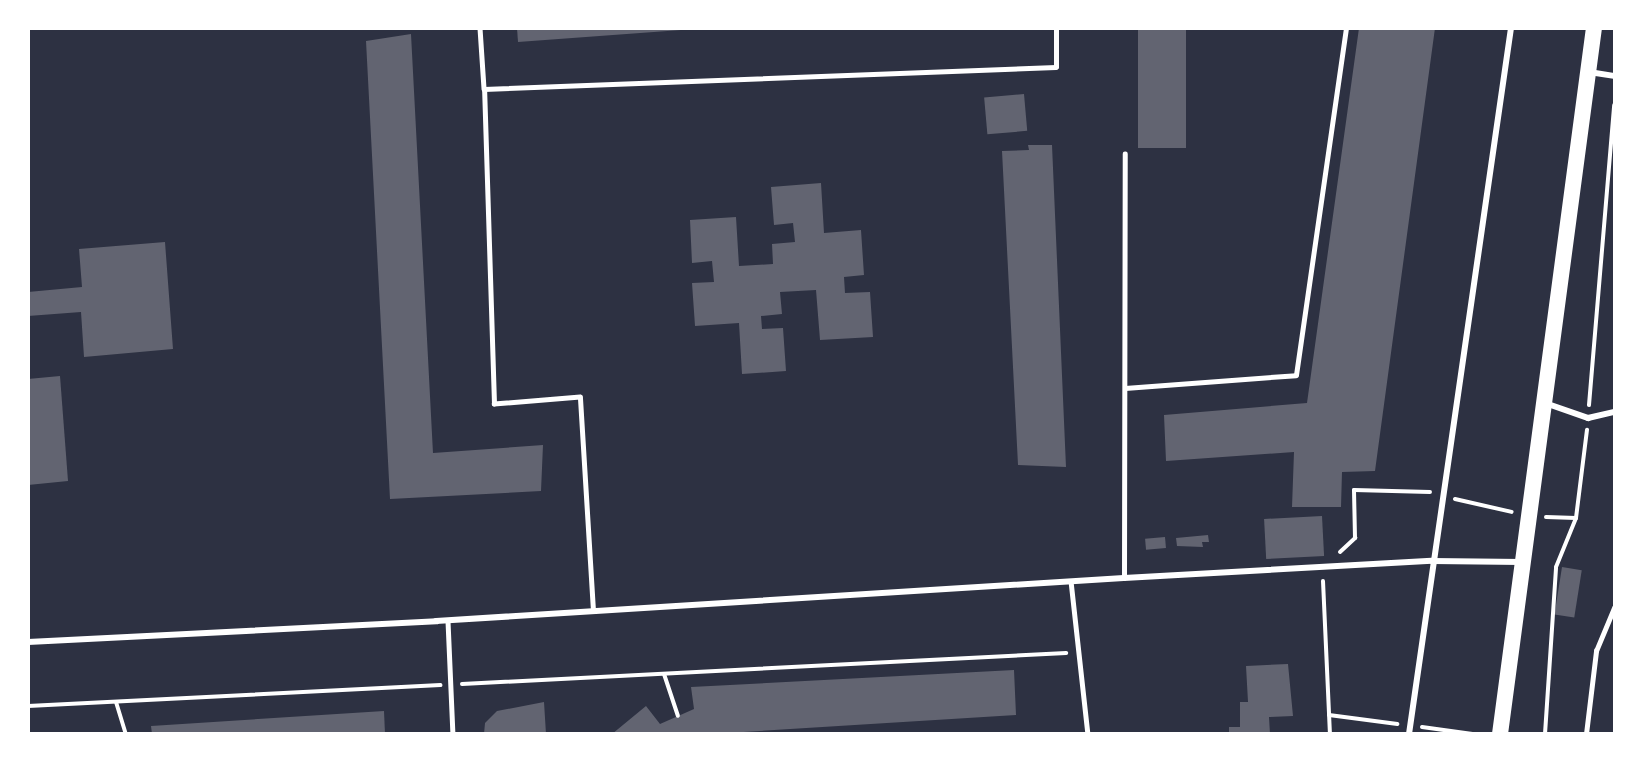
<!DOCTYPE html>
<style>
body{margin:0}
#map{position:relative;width:1643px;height:762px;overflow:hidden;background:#2d3142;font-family:Ubuntu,sans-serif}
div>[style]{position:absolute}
.building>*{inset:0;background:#626471;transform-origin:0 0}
.path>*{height:4px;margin:-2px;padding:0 2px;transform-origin:2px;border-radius:2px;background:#fff}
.service>*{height:4.5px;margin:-2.25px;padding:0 2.25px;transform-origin:2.25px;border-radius:2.25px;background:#fff}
.minor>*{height:6px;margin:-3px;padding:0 3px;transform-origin:3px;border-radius:3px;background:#fff}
.trunk>*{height:16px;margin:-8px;padding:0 8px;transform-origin:8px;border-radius:8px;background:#fff}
span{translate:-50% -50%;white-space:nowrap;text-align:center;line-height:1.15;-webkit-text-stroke:5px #fff;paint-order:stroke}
.frame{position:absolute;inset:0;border:30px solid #fff;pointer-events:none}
</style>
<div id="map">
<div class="building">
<div style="clip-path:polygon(517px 28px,681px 28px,681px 30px,518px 42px)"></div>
<div style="left:1138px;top:28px;width:48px;height:120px"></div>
<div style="clip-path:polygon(1359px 28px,1435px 28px,1375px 471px,1342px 472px,1341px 507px,1292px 507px,1294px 452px,1166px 461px,1164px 415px,1307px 403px)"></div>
<div style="clip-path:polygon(411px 34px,433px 453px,543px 445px,541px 491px,390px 499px,366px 41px)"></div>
<div style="left:1024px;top:94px;width:37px;height:40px;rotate:85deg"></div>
<div style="clip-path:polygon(1028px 145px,1052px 145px,1066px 467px,1018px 465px,1002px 151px,1029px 150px)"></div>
<div style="clip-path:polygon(821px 183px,824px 233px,861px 230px,864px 275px,844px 277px,845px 293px,870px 292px,873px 337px,820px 340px,816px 290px,780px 292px,782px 314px,761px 316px,762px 329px,783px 328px,786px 371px,742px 374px,739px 323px,695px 326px,692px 283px,714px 282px,712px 261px,692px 263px,690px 220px,736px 217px,739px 266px,773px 264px,772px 244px,795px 242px,793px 223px,774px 225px,771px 187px)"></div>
<div style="clip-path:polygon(165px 242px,173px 349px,84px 357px,81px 312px,28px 316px,28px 292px,82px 287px,79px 249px)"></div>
<div style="clip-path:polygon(60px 376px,68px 481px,28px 485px,28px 379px)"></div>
<div style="left:1322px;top:516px;width:40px;height:58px;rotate:87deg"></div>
<div style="clip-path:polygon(1208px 535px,1209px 542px,1202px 542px,1203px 547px,1177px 546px,1176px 538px)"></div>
<div style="left:1165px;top:537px;width:11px;height:20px;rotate:85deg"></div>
<div style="left:1562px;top:567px;width:20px;height:48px;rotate:9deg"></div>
<div style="clip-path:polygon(1288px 664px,1293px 716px,1269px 717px,1270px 734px,1229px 734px,1229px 727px,1240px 727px,1240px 702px,1248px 702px,1246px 666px)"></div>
<div style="clip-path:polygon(1014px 670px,1016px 715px,711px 734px,612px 734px,646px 706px,660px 724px,694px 709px,691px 687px)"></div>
<div style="clip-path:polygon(544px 702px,546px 734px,484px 734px,485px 723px,497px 711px)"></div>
<div style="clip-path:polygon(384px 711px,385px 734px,152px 734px,151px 726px)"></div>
</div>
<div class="path">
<div style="left:1589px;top:405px;width:301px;rotate:-85.2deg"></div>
<div style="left:1455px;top:499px;width:58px;rotate:12.8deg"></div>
<div style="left:1546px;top:517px;width:30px;rotate:2deg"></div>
<div style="left:1340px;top:552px;width:21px;rotate:-43deg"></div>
<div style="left:1355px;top:538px;width:48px;rotate:-91.2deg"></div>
<div style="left:1354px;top:490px;width:76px;rotate:1.5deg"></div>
<div style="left:1323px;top:581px;width:153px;rotate:87.4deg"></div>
<div style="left:664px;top:674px;width:44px;rotate:71.6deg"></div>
<div style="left:462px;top:684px;width:605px;rotate:-2.94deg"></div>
<div style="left:116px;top:702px;width:34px;rotate:73deg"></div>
<div style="left:28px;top:706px;width:413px;rotate:-2.9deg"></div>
<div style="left:1329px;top:715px;width:69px;rotate:7.5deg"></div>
<div style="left:1422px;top:727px;width:51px;rotate:7.8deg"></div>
<div style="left:1545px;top:734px;width:167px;rotate:-86.2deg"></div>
<div style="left:1556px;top:567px;width:53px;rotate:-67.8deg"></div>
<div style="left:1576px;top:518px;width:89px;rotate:-82.9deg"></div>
</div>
<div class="service">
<div style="left:480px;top:28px;width:61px;rotate:86.2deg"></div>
<div style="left:1125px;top:388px;width:171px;rotate:-4.3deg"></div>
<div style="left:1296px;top:375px;width:351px;rotate:-81.8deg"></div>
<div style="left:1124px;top:578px;width:424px;rotate:-89.9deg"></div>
<div style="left:1071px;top:581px;width:154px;rotate:83.7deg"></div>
<div style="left:593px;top:611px;width:214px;rotate:-93.5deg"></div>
<div style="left:580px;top:397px;width:86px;rotate:175.3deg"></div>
<div style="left:494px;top:404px;width:315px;rotate:-91.8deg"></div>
<div style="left:484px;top:89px;width:572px;rotate:-2.2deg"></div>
<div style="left:1056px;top:67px;width:39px;rotate:-90deg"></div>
<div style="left:448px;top:621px;width:113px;rotate:87.5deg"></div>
<div style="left:1586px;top:734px;width:84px;rotate:-83.1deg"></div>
<div style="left:1596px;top:651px;width:47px;rotate:-67.3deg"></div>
</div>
<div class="minor">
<div style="left:1589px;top:72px;width:25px;rotate:9deg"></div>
<div style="left:1545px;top:403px;width:46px;rotate:19.2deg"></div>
<div style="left:1588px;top:418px;width:27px;rotate:-13deg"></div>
<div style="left:28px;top:642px;width:409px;rotate:-2.9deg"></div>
<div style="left:436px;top:621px;width:689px;rotate:-3.58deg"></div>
<div style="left:1124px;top:578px;width:308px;rotate:-3.2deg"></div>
<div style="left:1432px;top:561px;width:90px;rotate:0.6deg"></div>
<div style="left:1409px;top:734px;width:713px;rotate:-81.78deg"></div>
</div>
<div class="trunk">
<div style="left:1500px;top:734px;width:712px;rotate:-82.42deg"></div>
</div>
<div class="frame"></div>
</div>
